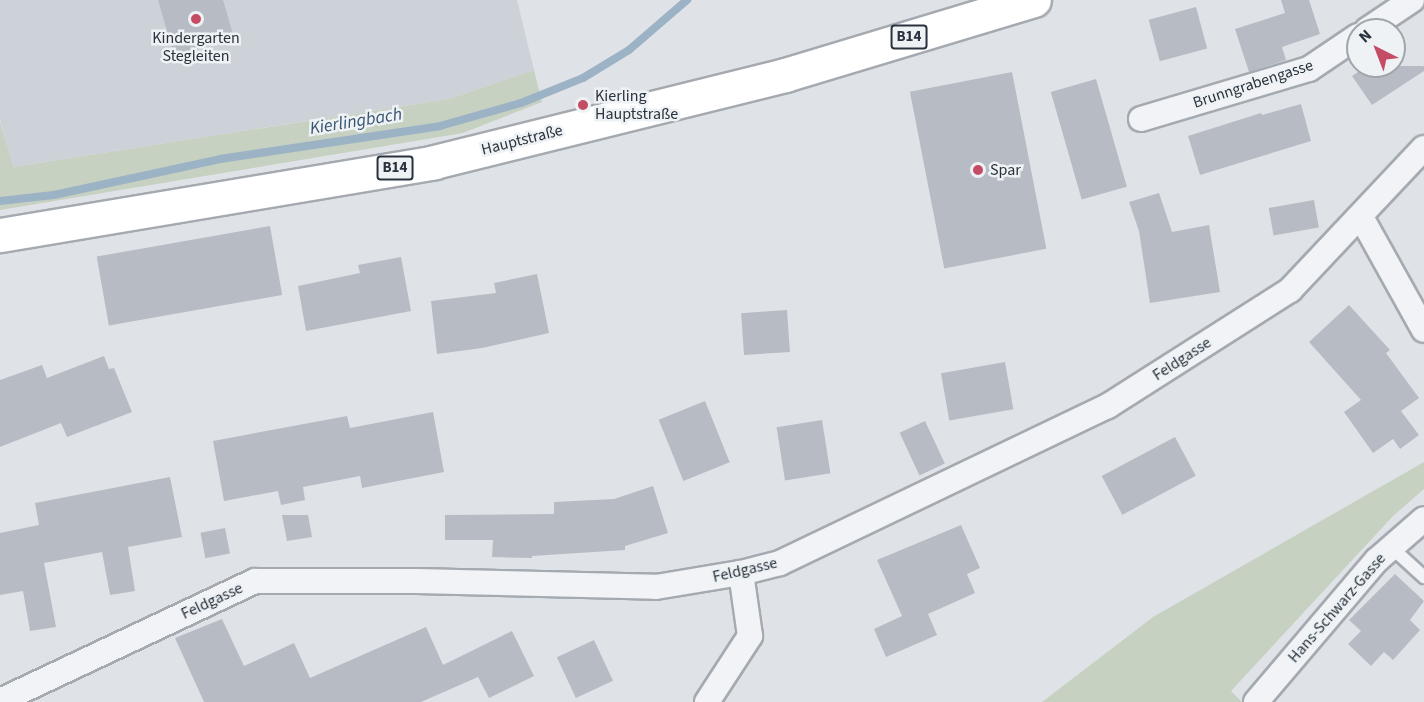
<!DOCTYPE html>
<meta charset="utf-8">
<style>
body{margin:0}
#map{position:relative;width:1424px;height:702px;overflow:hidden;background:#dfe3e7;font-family:"Source Sans 3",sans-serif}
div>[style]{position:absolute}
.built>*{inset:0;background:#cdd2d9}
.green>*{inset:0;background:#c6d1c1}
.stream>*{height:8px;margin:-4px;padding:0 4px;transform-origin:4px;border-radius:4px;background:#9cb2c5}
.building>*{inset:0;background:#b7bcc4;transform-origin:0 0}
.roads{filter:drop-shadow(2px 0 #a5aab1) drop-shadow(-2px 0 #a5aab1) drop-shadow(0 2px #a5aab1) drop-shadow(0 -2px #a5aab1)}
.service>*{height:12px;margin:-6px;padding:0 6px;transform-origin:6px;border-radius:6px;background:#f1f3f6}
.minor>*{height:24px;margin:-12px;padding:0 12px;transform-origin:12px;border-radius:12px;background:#f1f3f6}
.primary>*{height:33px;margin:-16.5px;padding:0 16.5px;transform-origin:16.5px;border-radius:16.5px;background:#fff}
.dots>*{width:16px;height:16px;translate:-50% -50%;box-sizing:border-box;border:3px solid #eef2f5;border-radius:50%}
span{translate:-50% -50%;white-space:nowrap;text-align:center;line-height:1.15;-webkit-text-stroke:5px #eef2f5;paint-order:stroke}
.shield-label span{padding:2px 4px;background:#eef2f5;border:2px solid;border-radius:4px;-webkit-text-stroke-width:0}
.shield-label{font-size:15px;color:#29323d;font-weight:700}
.poi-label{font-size:16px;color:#29323d}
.left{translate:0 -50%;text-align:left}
.street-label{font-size:16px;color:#29323d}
.water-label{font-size:18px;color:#36536f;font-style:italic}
.north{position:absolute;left:1346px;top:18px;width:60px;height:60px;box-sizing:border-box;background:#eef2f5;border:2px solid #9fa5ab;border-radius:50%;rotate:318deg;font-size:16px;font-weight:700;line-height:24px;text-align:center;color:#29323d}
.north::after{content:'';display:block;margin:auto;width:21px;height:27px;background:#c54c65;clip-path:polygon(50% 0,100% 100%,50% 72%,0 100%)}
</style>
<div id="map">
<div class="built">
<div style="clip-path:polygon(0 0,517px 0,534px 70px,449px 99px,12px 167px,0 120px)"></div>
</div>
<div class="green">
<div style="clip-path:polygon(534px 70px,542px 102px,463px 133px,0 210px,0 122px,13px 167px,449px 99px)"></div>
<div style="clip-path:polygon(1424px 462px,1424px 489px,1393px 516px,1231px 691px,1242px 702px,1042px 702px,1153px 617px)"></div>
</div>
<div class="stream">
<div style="left:0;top:201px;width:54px;rotate:-6.3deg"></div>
<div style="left:54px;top:195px;width:170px;rotate:-12.2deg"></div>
<div style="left:220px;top:159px;width:222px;rotate:-8.5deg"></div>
<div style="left:440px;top:126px;width:84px;rotate:-15.9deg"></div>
<div style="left:521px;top:103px;width:67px;rotate:-22deg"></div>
<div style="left:583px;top:78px;width:54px;rotate:-31.3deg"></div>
<div style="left:629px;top:50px;width:77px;rotate:-40.8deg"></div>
</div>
<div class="building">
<div style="clip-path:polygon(158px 0,223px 0,234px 38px,174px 55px)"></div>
<div style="clip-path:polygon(1281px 0,1309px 0,1320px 34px,1282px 47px,1286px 60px,1249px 72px,1235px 29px,1285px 13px)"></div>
<div style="left:1196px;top:7px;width:43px;height:49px;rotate:75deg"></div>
<div style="clip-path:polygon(1367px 66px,1424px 66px,1424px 71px,1372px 105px,1352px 76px)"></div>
<div style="left:1012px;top:72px;width:180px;height:104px;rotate:79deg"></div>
<div style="left:1096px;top:79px;width:112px;height:47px;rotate:74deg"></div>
<div style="clip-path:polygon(1301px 104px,1311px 141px,1200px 175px,1188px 136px,1261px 113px,1262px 115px)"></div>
<div style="clip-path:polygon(1159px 193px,1172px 232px,1209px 225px,1220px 292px,1150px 303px,1139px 231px,1129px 202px)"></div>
<div style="left:1314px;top:200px;width:28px;height:46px;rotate:80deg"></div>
<div style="left:270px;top:226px;width:70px;height:176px;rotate:80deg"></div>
<div style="clip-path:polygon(401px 257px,411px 311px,306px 331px,298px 286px,360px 273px,358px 265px)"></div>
<div style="clip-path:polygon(537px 274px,549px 333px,482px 348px,437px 354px,431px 301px,496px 293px,494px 283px)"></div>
<div style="clip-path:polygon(1349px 305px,1390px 350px,1386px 353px,1419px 398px,1401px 411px,1419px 435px,1400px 449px,1393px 439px,1373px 453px,1344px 412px,1361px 400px,1309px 342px)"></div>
<div style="left:787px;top:310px;width:42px;height:46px;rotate:86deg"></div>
<div style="clip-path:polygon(104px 356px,109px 369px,114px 368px,132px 412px,67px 437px,61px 423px,0 447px,0 380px,42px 365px,47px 378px)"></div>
<div style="left:1005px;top:362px;width:48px;height:65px;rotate:80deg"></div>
<div style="left:705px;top:401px;width:66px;height:50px;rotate:68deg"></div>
<div style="clip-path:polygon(433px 412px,444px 472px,362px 488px,360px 476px,303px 487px,305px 500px,281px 505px,278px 491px,224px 501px,213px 441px,347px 416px,350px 428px)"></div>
<div style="left:822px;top:420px;width:54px;height:46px;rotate:81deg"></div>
<div style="left:925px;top:421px;width:47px;height:28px;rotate:65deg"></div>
<div style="left:1175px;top:437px;width:44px;height:83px;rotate:62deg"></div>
<div style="clip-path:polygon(170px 477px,182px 537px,128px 547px,135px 591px,110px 595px,102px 552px,44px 563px,56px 627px,30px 631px,23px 591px,0 595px,0 533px,39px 525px,35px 503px)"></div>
<div style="clip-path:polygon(653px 486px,668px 533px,625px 546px,625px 550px,532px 556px,532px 558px,492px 557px,493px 540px,445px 540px,445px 515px,554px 514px,554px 502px,614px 499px)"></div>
<div style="clip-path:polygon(282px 515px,308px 515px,312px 537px,287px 541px)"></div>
<div style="clip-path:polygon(961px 525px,980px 568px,967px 574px,975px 593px,928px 614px,937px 635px,886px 657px,874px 629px,902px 616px,877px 560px)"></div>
<div style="left:225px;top:528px;width:26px;height:25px;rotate:79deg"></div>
<div style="clip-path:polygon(1395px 574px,1424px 601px,1410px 620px,1420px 630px,1393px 660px,1384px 652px,1371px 666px,1348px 644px,1361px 631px,1349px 620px)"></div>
<div style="clip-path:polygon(222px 619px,244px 666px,294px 643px,310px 678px,426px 627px,443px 665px,512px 631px,534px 676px,489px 698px,478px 677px,421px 702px,204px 702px,175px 638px)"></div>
<div style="left:594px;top:640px;width:45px;height:41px;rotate:65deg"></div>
</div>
<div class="roads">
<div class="service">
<div style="left:1391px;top:547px;width:45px;rotate:42.3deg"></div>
</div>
<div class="minor">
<div style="left:1367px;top:30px;width:54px;rotate:-33.7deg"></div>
<div style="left:1141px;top:119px;width:175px;rotate:-16.6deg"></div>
<div style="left:1309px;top:69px;width:59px;rotate:-34deg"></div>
<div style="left:1361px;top:217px;width:129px;rotate:60.9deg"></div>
<div style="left:0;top:701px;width:282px;rotate:-25.2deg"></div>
<div style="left:255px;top:581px;width:162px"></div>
<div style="left:417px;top:581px;width:239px;rotate:1.4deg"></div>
<div style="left:656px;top:587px;width:86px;rotate:-9.4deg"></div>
<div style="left:741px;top:573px;width:40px;rotate:-14.4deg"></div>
<div style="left:780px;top:563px;width:364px;rotate:-25.6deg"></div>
<div style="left:1108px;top:406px;width:216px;rotate:-32.5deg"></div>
<div style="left:1290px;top:290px;width:195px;rotate:-46.7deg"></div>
<div style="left:707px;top:702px;width:79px;rotate:-56.9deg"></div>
<div style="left:750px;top:636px;width:64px;rotate:-98.1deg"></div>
<div style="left:1256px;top:702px;width:187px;rotate:-49.6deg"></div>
<div style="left:1377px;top:560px;width:62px;rotate:-41.1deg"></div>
</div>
<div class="primary">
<div style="left:0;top:235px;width:440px;rotate:-9.5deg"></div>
<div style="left:434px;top:162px;width:362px;rotate:-13.9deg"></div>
<div style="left:785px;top:75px;width:260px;rotate:-16.8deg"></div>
</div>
</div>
<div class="dots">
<div style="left:196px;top:19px;background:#c54c65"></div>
<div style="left:583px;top:105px;background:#c54c65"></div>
<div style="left:978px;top:170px;background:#c54c65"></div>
</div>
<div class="shield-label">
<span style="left:909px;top:37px">B14</span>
<span style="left:395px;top:168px">B14</span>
</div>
<div class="poi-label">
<span style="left:196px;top:47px">Kindergarten<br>Stegleiten</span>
<span class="left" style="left:595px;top:105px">Kierling<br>Hauptstraße</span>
<span class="left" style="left:990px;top:170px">Spar</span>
</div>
<div class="street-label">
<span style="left:1253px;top:84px;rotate:-18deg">Brunngrabengasse</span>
<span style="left:522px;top:140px;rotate:-14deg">Hauptstraße</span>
<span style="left:1182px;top:359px;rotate:-33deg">Feldgasse</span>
<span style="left:745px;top:570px;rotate:-13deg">Feldgasse</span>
<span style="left:212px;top:601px;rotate:-25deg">Feldgasse</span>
<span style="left:1337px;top:608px;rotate:-49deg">Hans-Schwarz-Gasse</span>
</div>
<div class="water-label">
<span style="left:356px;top:122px;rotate:-9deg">Kierlingbach</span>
</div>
<div class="north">N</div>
</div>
